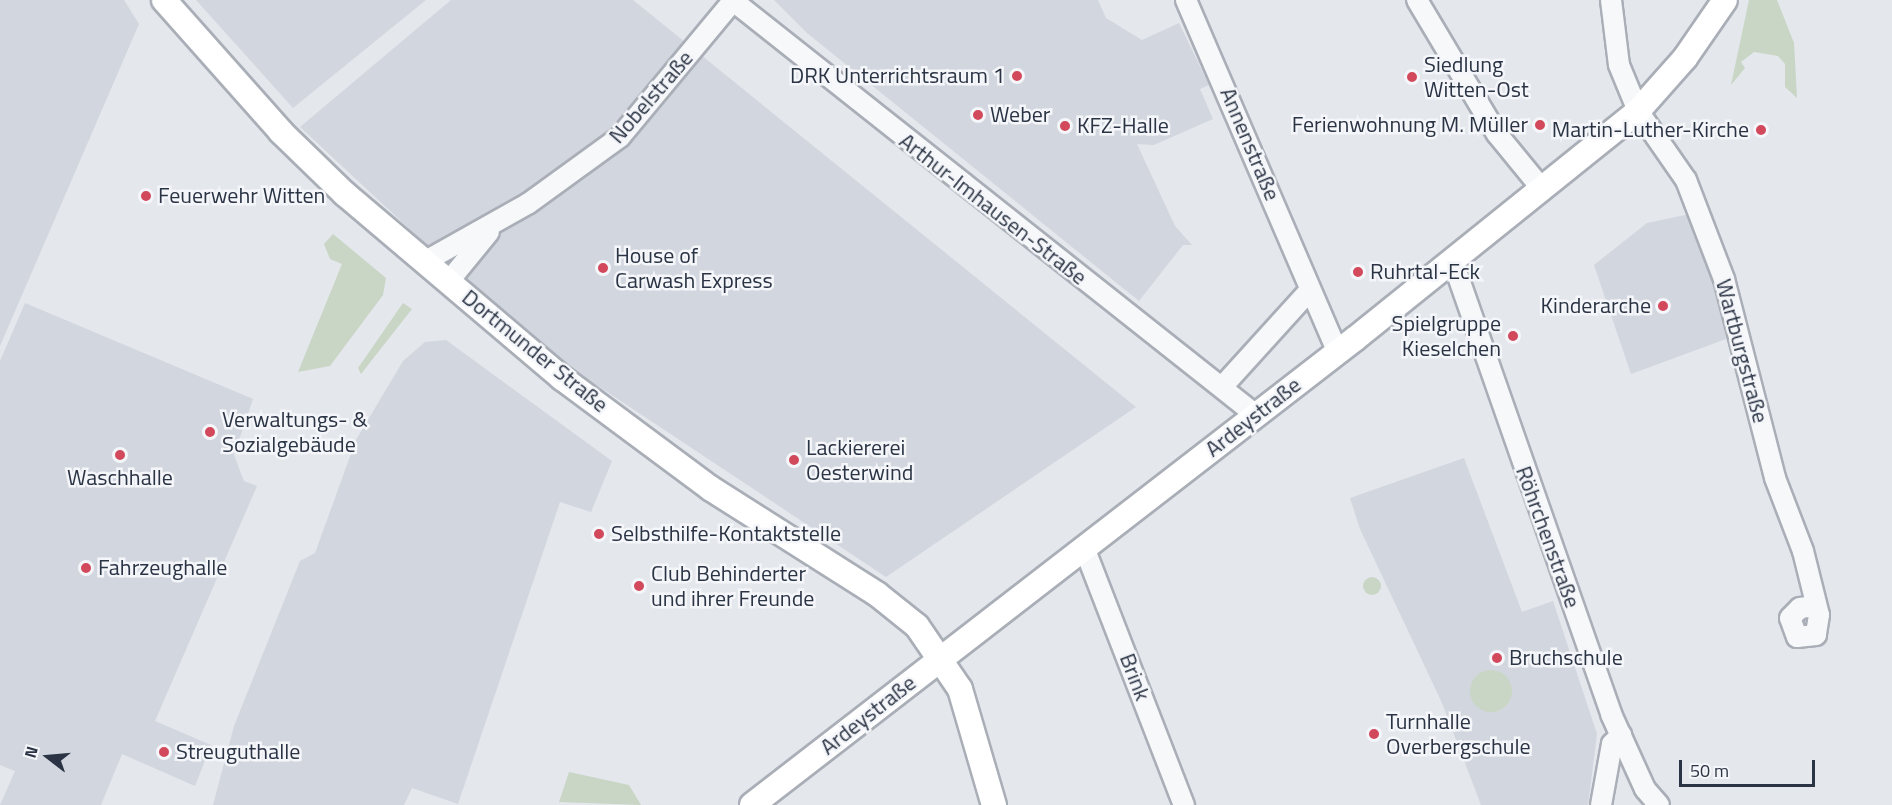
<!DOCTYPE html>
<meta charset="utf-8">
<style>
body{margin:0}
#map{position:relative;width:1892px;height:805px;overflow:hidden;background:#e4e7ec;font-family:"Titillium Web",sans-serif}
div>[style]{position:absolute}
.built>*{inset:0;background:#d2d6de}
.green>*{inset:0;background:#c9d6c5}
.round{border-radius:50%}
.roads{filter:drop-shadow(2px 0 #a9aeb7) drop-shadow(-2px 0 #a9aeb7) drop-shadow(0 2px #a9aeb7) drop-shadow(0 -2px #a9aeb7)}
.minor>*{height:20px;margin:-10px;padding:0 10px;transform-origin:10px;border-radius:10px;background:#f7f8fa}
.major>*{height:24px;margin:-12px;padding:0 12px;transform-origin:12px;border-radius:12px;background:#fff}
.dots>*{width:16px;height:16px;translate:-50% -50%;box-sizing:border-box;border:3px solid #f4f6f9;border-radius:50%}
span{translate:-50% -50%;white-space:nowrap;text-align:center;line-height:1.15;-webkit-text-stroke:5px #f4f6f9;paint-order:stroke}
.poi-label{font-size:22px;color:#2b3445}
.left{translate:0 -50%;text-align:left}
.right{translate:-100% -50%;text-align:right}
.street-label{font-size:22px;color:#2b3445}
.north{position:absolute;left:18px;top:727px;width:60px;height:60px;-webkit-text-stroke:4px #f4f6f9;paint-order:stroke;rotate:286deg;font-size:16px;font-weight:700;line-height:24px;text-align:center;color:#2b3445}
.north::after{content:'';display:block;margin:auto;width:21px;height:27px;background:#2b3445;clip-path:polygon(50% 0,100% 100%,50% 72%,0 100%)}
.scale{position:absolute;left:1679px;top:760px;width:136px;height:27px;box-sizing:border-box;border:3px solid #2b3445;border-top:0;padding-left:8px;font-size:18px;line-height:21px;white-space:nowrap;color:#2b3445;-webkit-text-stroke:4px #f4f6f9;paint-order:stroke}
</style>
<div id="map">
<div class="built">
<div style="clip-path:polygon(0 0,124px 0,139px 24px,0 346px)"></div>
<div style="clip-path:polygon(196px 0,426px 0,293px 108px)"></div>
<div style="clip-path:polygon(451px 0,633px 0,1136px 407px,886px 577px,577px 372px,431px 249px,300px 127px)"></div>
<div style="clip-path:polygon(774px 0,1098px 0,1106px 18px,1142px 40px,1179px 23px,1209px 85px,1200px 89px,1213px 119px,1154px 145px,1137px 144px,1175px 226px,1192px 245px,1183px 245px,1139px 301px,807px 33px)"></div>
<div style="clip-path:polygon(1690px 214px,1716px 287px,1726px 339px,1631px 374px,1594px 265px,1647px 223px)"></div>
<div style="clip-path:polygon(25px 303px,253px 399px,234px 455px,244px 481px,257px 486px,155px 721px,211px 745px,195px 786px,122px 754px,101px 805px,0 805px,15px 771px,0 765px,0 361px)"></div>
<div style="clip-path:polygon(446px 340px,612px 461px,591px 512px,560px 502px,458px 804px,412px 788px,404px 805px,213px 805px,234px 726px,300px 561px,315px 553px,356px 440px,403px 361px,425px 342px)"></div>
<div style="clip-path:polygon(1464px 458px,1522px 612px,1553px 601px,1597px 734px,1588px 805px,1481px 805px,1442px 703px,1360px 529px,1350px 498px)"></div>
</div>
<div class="green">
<div style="clip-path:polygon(1749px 0,1777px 0,1794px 43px,1797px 98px,1785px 87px,1785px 64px,1778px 56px,1754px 52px,1741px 62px,1745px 68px,1731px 85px)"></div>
<div style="clip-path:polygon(333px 234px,386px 278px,383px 295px,330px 366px,298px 372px,342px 264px,330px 259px,324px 244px)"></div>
<div style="clip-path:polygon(403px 303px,412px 309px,361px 374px,358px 368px)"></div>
<div class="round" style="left:1363px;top:577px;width:18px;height:18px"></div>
<div class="round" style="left:1470px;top:670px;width:42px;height:42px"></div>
<div style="clip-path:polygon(569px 772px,629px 785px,641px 805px,559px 802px)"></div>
</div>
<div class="roads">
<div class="minor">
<div style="left:732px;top:0;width:668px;rotate:38.38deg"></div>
<div style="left:1186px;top:0;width:382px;rotate:66.7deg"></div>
<div style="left:1417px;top:0;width:156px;rotate:59.2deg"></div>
<div style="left:1497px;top:134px;width:71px;rotate:50.7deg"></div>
<div style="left:1611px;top:0;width:65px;rotate:83deg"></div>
<div style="left:1619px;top:65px;width:50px;rotate:67.6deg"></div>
<div style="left:1638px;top:111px;width:84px;rotate:55.2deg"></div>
<div style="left:1686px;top:180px;width:106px;rotate:69deg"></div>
<div style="left:1724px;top:279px;width:205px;rotate:75.6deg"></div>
<div style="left:1775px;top:478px;width:78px;rotate:69deg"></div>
<div style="left:1803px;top:551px;width:66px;rotate:76deg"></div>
<div style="left:1819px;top:615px;width:20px;rotate:99deg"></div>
<div style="left:1816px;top:635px;width:19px;rotate:174deg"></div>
<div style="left:1797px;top:637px;width:20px;rotate:-110deg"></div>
<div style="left:1790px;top:618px;width:14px;rotate:-45deg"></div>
<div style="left:1800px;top:608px;width:16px;rotate:-7deg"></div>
<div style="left:424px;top:262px;width:120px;rotate:-29.3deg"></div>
<div style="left:529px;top:203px;width:112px;rotate:-36deg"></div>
<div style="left:620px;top:137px;width:175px;rotate:-50.3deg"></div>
<div style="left:1453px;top:262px;width:479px;rotate:70.7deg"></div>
<div style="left:1611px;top:714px;width:82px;rotate:65.6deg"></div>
<div style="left:1645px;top:789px;width:21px;rotate:49deg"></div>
<div style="left:449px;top:281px;width:63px;rotate:-50.8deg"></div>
<div style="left:1222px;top:387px;width:131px;rotate:-47.8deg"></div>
<div style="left:1085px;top:550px;width:274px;rotate:68.8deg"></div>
<div style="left:1601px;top:805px;width:62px;rotate:-79.8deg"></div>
<div style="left:1612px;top:744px;width:13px;rotate:-45deg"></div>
</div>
<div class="major">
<div style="left:164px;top:0;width:176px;rotate:48.4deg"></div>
<div style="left:281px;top:132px;width:89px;rotate:44.1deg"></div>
<div style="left:345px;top:194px;width:285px;rotate:40.3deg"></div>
<div style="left:562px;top:378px;width:184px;rotate:36.6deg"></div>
<div style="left:710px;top:488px;width:198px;rotate:32.4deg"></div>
<div style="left:877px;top:594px;width:51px;rotate:38.7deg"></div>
<div style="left:917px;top:626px;width:76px;rotate:55.7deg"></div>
<div style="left:960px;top:689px;width:121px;rotate:73.7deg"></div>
<div style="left:752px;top:805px;width:763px;rotate:-37.71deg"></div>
<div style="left:1356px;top:338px;width:362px;rotate:-38.8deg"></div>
<div style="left:1638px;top:111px;width:71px;rotate:-48.4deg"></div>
<div style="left:1685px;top:58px;width:70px;rotate:-55.4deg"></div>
</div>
</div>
<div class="dots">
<div style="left:1017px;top:76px;background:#d1495b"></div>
<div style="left:1412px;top:77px;background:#d1495b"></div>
<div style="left:978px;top:115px;background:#d1495b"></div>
<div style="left:1540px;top:125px;background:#d1495b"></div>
<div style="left:1065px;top:126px;background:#d1495b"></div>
<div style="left:1761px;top:130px;background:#d1495b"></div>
<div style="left:146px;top:196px;background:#d1495b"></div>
<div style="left:603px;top:268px;background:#d1495b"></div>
<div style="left:1358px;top:272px;background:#d1495b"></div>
<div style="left:1663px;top:306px;background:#d1495b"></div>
<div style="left:1513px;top:336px;background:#d1495b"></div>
<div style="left:210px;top:432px;background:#d1495b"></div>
<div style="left:120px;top:455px;background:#d1495b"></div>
<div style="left:794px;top:460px;background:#d1495b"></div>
<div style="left:599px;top:534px;background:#d1495b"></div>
<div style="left:86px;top:568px;background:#d1495b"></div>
<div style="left:639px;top:586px;background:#d1495b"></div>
<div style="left:1497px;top:658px;background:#d1495b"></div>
<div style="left:1374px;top:734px;background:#d1495b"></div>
<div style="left:164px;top:752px;background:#d1495b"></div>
</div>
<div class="poi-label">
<span class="left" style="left:1424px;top:77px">Siedlung<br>Witten-Ost</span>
<span class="right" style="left:1005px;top:76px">DRK Unterrichtsraum 1</span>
<span class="left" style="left:990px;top:115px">Weber</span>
<span class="right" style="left:1528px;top:125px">Ferienwohnung M. Müller</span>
<span class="left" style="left:1077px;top:126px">KFZ-Halle</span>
<span class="right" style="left:1749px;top:130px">Martin-Luther-Kirche</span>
<span class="left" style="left:158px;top:196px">Feuerwehr Witten</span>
<span class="left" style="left:615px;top:268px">House of<br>Carwash Express</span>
<span class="left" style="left:1370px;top:272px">Ruhrtal-Eck</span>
<span class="right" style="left:1651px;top:306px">Kinderarche</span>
<span class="right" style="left:1501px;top:336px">Spielgruppe<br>Kieselchen</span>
<span class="left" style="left:222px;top:432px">Verwaltungs- &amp;<br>Sozialgebäude</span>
<span class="left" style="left:806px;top:460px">Lackiererei<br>Oesterwind</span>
<span style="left:120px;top:478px">Waschhalle</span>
<span class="left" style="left:611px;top:534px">Selbsthilfe-Kontaktstelle</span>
<span class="left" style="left:98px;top:568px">Fahrzeughalle</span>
<span class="left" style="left:651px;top:586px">Club Behinderter<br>und ihrer Freunde</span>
<span class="left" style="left:1509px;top:658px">Bruchschule</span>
<span class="left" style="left:1386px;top:734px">Turnhalle<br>Overbergschule</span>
<span class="left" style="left:176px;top:752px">Streuguthalle</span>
</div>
<div class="street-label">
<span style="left:651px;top:97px;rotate:-49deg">Nobelstraße</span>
<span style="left:1250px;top:144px;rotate:67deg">Annenstraße</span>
<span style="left:993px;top:209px;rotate:38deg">Arthur-Imhausen-Straße</span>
<span style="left:535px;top:351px;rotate:39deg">Dortmunder Straße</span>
<span style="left:1742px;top:351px;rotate:75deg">Wartburgstraße</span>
<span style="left:1253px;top:417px;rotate:-38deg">Ardeystraße</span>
<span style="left:1548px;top:537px;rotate:70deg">Röhrchenstraße</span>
<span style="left:1135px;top:677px;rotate:69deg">Brink</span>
<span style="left:868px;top:715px;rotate:-38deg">Ardeystraße</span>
</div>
<div class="north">N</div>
<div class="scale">50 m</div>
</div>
